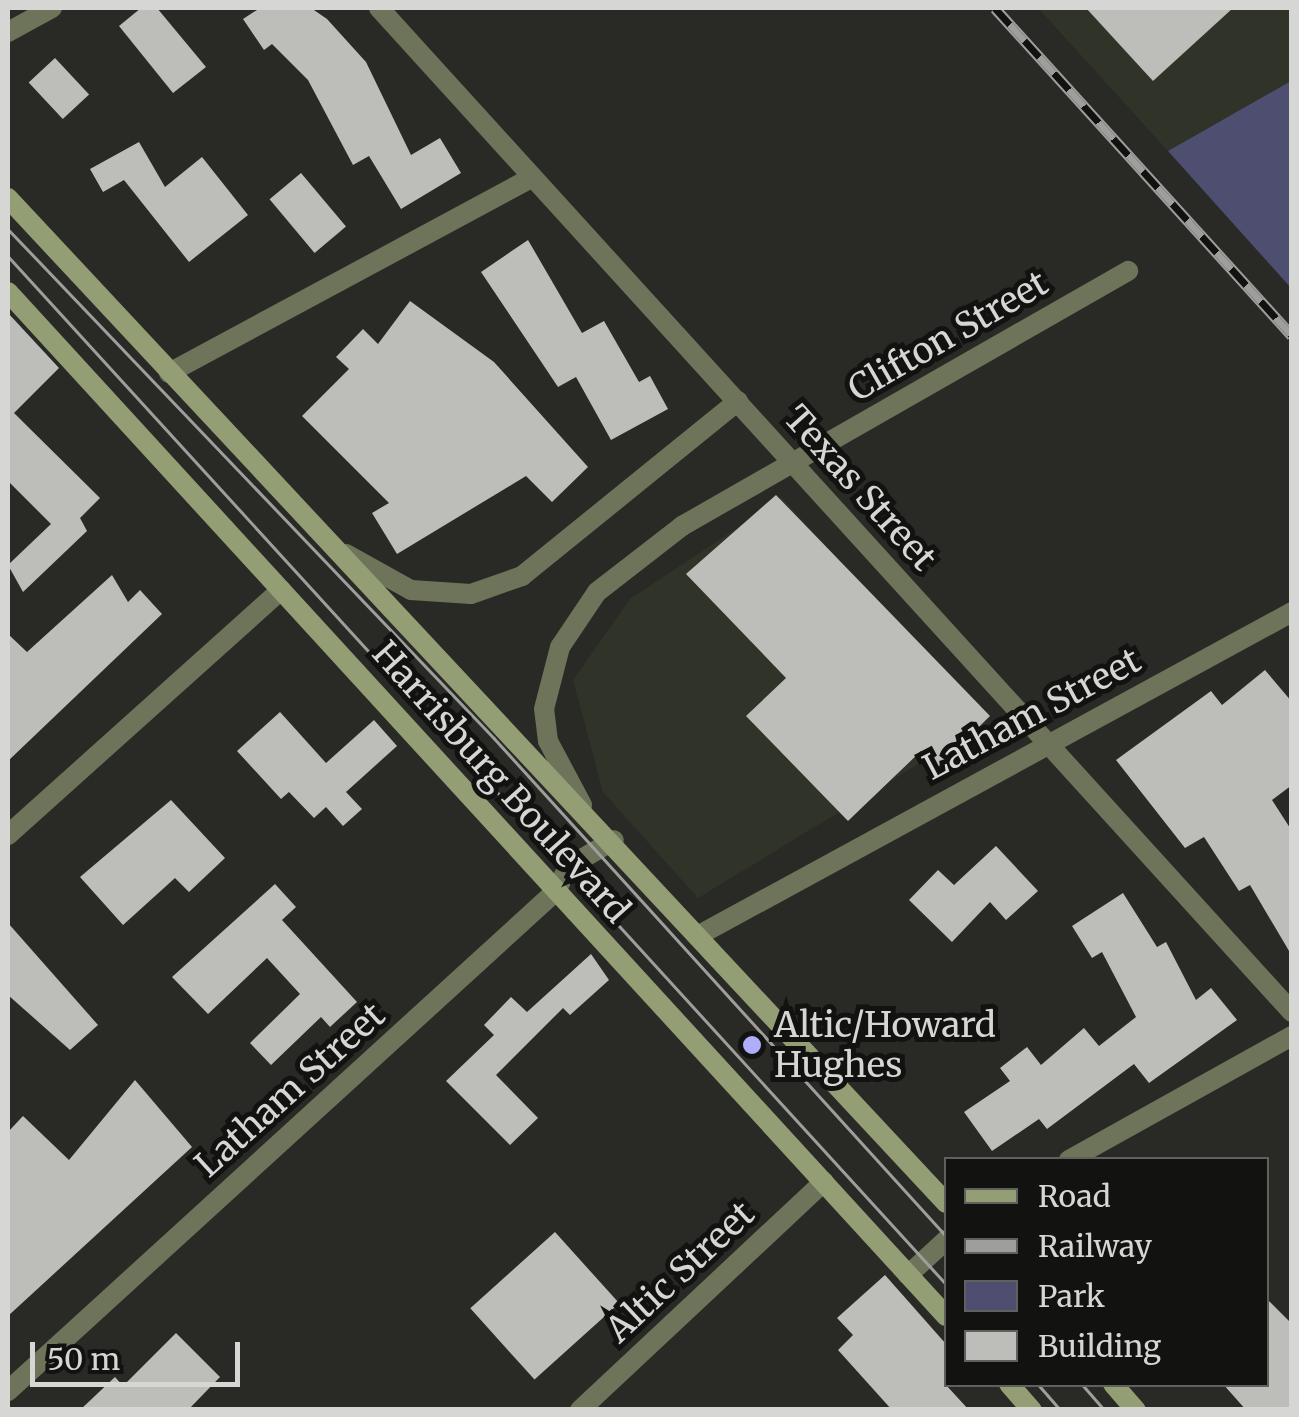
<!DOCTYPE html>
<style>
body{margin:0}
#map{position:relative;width:1299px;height:1417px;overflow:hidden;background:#292a25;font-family:Merriweather,serif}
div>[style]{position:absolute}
.built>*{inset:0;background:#303328}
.green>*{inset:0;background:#4e4e71}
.building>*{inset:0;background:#bdbeb9;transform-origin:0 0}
.minor>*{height:20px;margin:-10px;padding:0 10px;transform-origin:10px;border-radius:10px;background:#6e745a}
.tertiary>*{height:20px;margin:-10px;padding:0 10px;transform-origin:10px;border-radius:10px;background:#6e745a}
.secondary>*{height:20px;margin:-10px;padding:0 10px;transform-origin:10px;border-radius:10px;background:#949e75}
.tram>*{height:2.5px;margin:-1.25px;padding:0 1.25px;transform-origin:1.25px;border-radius:1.25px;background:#9e9f9c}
.rail>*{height:11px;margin-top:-5.5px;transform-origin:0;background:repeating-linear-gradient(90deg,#121210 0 22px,#9e9f9c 0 44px);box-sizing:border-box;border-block:2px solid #9e9f9c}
.dots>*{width:28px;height:28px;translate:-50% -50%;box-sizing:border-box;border:5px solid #121210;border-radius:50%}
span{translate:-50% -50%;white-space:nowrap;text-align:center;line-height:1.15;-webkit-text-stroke:10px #121210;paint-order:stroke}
.street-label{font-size:35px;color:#d6d7d4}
.poi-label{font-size:35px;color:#d6d7d4}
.left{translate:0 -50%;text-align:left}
.frame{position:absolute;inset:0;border:10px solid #d6d7d4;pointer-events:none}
.legend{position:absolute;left:944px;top:1157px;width:325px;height:230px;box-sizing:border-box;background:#121210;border:2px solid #60615e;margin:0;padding:12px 18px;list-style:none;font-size:30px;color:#d6d7d4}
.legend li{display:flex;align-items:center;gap:20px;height:50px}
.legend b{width:50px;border:2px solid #60615e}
.scale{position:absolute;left:30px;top:1342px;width:210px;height:45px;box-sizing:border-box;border:5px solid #d6d7d4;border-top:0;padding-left:12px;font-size:30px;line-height:35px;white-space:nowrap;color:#d6d7d4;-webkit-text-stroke:8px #121210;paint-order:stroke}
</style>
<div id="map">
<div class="built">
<div style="clip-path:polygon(1038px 8px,1291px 8px,1291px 81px,1168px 151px)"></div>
<div style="clip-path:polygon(782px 498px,986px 723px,698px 898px,603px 792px,573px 680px,630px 599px)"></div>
</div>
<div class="green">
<div style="clip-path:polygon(1291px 81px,1291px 288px,1168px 151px)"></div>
</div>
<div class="building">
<div style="clip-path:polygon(141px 8px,157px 8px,206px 67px,173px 93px,119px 26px)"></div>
<div style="clip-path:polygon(260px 8px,311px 8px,327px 19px,366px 62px,411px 155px,440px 138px,461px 173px,401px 209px,369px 156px,353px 165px,308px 80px,272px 44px,264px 50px,243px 19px)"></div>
<div style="clip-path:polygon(1086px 8px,1233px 8px,1153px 81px)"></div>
<div style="left:55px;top:58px;width:50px;height:36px;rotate:47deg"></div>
<div style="clip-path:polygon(139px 142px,165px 187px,202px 157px,248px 215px,189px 262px,124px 180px,103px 192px,90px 169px)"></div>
<div style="left:301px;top:173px;width:70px;height:41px;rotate:50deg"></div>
<div style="clip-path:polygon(528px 240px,582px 333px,604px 321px,639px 382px,650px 376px,668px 409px,611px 440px,576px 377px,558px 387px,481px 272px)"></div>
<div style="clip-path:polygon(410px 301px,494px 362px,588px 467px,552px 502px,526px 476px,397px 554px,372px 513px,389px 503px,302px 416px,349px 369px,336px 357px,363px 329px,378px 344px)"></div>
<div style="clip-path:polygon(8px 313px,59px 368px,14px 413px,100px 498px,80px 518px,87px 531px,23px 592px,8px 565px,51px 524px,8px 481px)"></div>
<div style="clip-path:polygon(776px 495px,990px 716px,937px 768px,921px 751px,848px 821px,746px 716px,786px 678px,686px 574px)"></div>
<div style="clip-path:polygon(112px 575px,128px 602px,140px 590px,162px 614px,8px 761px,8px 634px,27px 652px)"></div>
<div style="clip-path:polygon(1265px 670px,1292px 702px,1292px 785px,1272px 800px,1292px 831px,1292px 956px,1250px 885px,1239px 891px,1204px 837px,1185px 848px,1116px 760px,1211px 691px,1222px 705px)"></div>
<div style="clip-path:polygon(280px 712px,326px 763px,374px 720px,397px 746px,346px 792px,362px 809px,343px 826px,326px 807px,314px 818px,289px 792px,281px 799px,237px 751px)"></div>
<div style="clip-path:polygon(171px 800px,225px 858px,189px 892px,175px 878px,123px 925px,80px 877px)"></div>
<div style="clip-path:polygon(996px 846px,1038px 891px,1006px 920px,990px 902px,952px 942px,909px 900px,938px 870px,954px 885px)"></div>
<div style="clip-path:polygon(275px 884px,296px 907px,282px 920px,357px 1002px,330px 1027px,321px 1017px,271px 1065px,250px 1043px,300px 994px,267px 958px,208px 1014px,172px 977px)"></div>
<div style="clip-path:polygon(1123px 893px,1157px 947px,1166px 942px,1196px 1000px,1211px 988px,1237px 1020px,1149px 1083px,1134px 1064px,1047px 1129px,1039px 1119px,992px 1151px,964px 1112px,1010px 1081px,1000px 1068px,1027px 1047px,1041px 1065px,1084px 1028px,1099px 1046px,1136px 1017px,1102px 952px,1092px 958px,1072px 926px)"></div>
<div style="clip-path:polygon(8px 923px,98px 1025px,70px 1050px,8px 995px)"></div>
<div style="clip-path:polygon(591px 954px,609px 980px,570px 1015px,563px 1008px,496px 1075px,538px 1118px,510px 1145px,446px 1081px,494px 1035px,484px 1025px,511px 997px,527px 1012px)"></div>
<div style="clip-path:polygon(135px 1080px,192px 1147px,8px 1316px,8px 1132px,23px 1116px,69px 1160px)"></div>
<div style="left:555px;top:1232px;width:96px;height:114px;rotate:48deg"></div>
<div style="clip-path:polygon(885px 1275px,946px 1344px,946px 1385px,969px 1410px,892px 1410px,838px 1350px,853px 1335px,837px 1318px)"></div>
<div style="clip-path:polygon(1266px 1298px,1292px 1324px,1292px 1410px,1246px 1410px,1223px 1384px,1266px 1384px)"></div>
<div style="clip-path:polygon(176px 1333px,220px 1377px,188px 1410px,80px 1410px,115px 1377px,123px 1386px)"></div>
</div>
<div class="minor">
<div style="left:379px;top:8px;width:1357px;rotate:47.72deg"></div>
<div style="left:8px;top:32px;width:50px;rotate:-28.6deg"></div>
<div style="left:169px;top:373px;width:411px;rotate:-28.3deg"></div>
<div style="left:346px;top:554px;width:74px;rotate:29deg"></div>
<div style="left:411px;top:590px;width:60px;rotate:3.8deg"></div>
<div style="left:471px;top:594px;width:54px;rotate:-19.4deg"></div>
<div style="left:522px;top:576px;width:278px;rotate:-39deg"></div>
<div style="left:582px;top:805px;width:72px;rotate:-118deg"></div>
<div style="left:548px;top:741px;width:32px;rotate:-97deg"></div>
<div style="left:544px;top:709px;width:64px;rotate:-75.5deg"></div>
<div style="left:560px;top:647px;width:66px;rotate:-56.1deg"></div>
<div style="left:597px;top:592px;width:108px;rotate:-37.8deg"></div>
<div style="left:682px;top:526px;width:514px;rotate:-29.76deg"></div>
<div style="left:8px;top:835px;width:367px;rotate:-41.9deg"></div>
<div style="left:701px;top:934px;width:673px;rotate:-28.58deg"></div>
<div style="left:8px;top:1391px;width:742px;rotate:-42.38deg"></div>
<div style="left:556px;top:891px;width:27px;rotate:-63deg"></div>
<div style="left:568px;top:867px;width:53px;rotate:-30.4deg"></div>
<div style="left:580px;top:1410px;width:334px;rotate:-43.1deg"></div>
</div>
<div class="tertiary">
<div style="left:1069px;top:1160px;width:255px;rotate:-29.1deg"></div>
<div style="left:908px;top:1275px;width:52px;rotate:-42.6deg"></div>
</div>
<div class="secondary">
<div style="left:8px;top:198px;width:1375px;rotate:46.97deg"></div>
<div style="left:8px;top:292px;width:1389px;rotate:47.51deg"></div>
<div style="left:1009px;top:1384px;width:35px;rotate:49deg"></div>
<div style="left:1113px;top:1384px;width:35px;rotate:49deg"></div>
</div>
<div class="tram">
<div style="left:8px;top:229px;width:704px;rotate:46.32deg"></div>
<div style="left:494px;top:738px;width:673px;rotate:47.77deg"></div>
<div style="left:8px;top:256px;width:1392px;rotate:47.62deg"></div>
<div style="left:1038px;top:1384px;width:35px;rotate:49deg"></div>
<div style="left:1082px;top:1384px;width:35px;rotate:49deg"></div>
</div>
<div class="rail">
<div style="left:995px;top:8px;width:442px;rotate:47.8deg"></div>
</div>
<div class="dots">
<div style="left:752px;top:1045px;background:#afaefa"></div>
</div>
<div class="street-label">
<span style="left:948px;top:336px;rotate:-30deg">Clifton Street</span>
<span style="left:860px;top:488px;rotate:48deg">Texas Street</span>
<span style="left:1032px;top:714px;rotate:-28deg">Latham Street</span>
<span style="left:501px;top:782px;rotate:48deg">Harrisburg Boulevard</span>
<span style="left:290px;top:1090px;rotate:-42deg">Latham Street</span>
<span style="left:680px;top:1272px;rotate:-43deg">Altic Street</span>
</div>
<div class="poi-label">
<span class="left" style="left:774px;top:1045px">Altic/Howard<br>Hughes</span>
</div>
<div class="frame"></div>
<ul class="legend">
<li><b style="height:12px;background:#949e75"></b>Road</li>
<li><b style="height:12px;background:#9e9f9c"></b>Railway</li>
<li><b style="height:28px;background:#4e4e71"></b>Park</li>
<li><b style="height:28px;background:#bdbeb9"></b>Building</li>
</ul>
<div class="scale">50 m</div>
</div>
